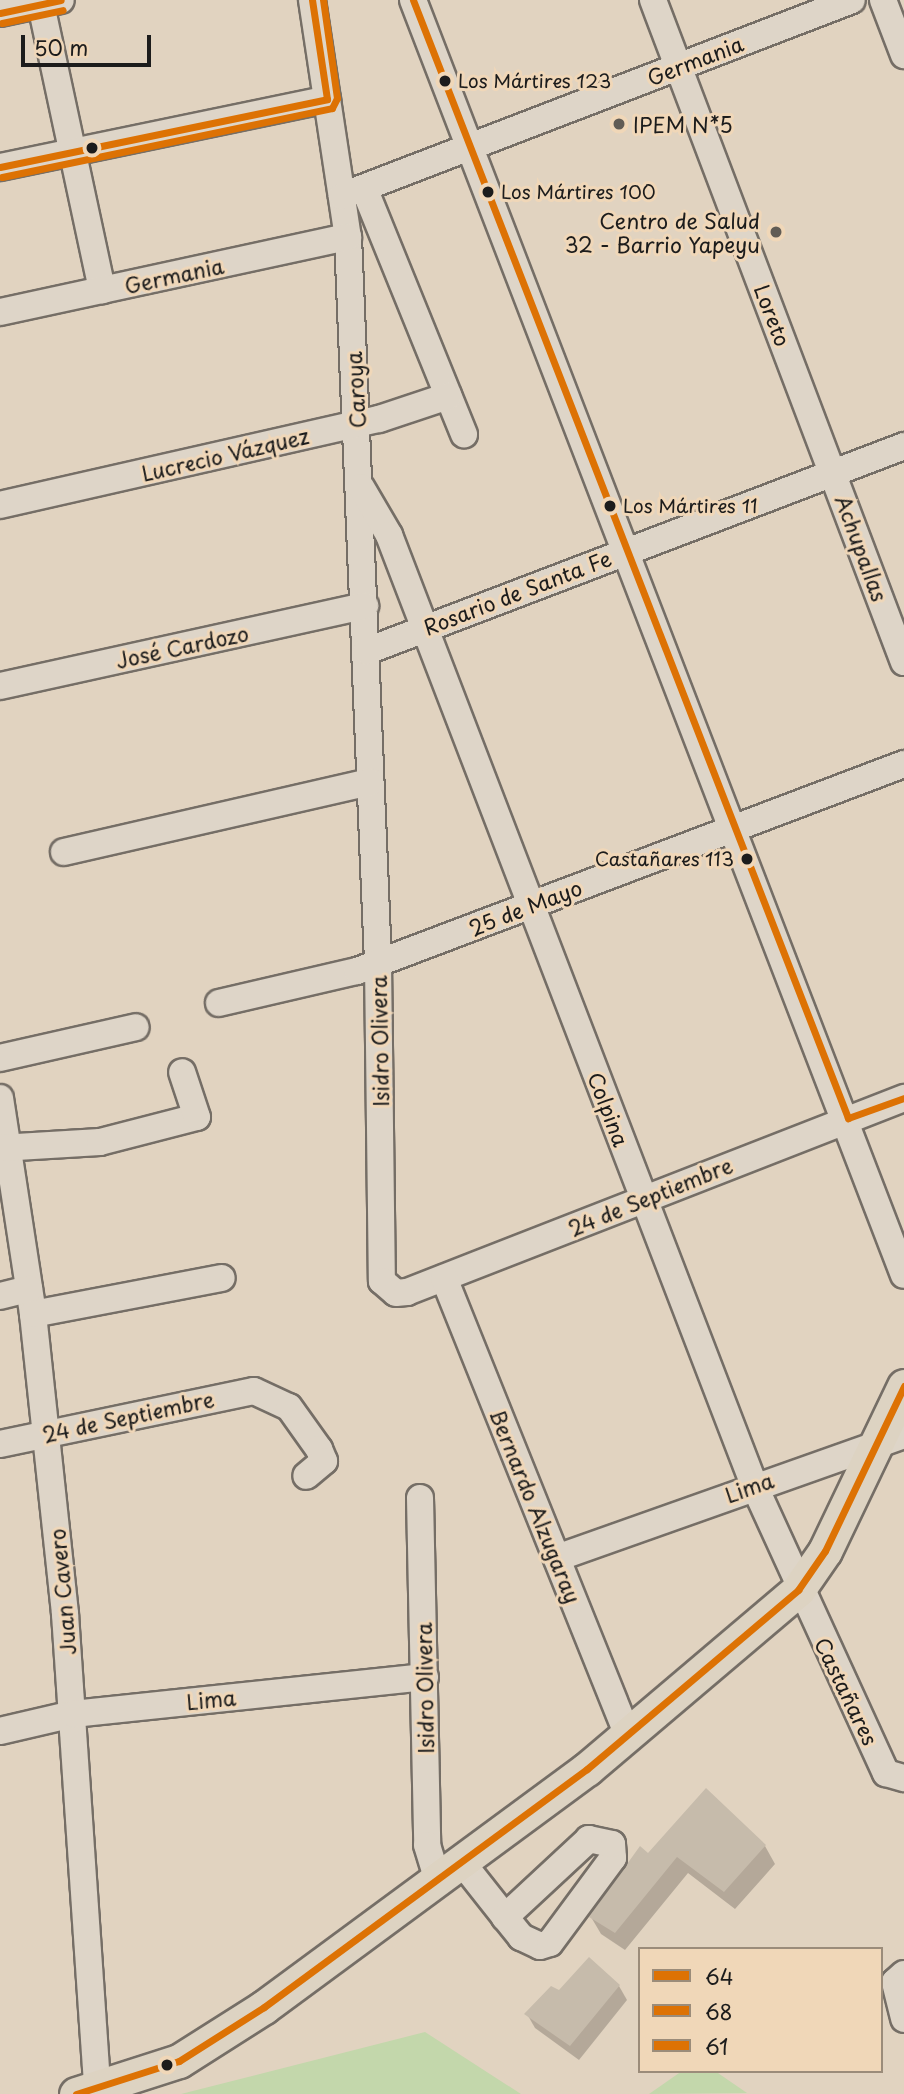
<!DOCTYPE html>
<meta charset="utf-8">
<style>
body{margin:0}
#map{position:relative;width:904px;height:2094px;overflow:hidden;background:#e1d3c0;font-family:"Playpen Sans",sans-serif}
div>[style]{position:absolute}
.green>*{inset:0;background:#c3d7ab}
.shadow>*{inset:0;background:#0003}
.building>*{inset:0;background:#c6bbab}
.roads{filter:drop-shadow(2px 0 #756e66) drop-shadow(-2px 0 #756e66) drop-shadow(0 2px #756e66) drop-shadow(0 -2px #756e66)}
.minor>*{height:26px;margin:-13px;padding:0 13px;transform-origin:13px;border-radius:13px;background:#ded5c8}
.major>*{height:33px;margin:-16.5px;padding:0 16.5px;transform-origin:16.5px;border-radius:16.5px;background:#ddd3c2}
.bus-1>*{height:7px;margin:-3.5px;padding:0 3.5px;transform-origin:3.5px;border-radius:3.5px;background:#dd7204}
.bus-2>*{height:7px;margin:-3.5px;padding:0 3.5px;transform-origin:3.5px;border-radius:3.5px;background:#dd7204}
.bus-3>*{height:7px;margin:-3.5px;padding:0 3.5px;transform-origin:3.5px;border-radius:3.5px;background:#dd7204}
.dots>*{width:19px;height:19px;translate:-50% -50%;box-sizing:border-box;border:4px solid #f0d7b8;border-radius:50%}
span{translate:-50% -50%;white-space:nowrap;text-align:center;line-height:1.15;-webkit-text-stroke:6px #f0d7b8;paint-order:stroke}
.bus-label{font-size:19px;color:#1c1c1c}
.left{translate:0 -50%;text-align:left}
.right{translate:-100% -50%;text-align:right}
.street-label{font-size:21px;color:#1c1c1c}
.poi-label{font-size:21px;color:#1c1c1c}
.legend{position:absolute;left:638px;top:1947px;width:245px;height:126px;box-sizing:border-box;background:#f0d7b8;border:2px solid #9b8c7a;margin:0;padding:9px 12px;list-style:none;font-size:21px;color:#1c1c1c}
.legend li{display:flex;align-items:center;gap:14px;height:35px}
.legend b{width:35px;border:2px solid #9b8c7a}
.scale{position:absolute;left:21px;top:35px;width:130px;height:32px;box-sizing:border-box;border:4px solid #1c1c1c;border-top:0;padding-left:9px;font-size:21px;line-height:24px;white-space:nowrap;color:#1c1c1c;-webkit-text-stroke:5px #f0d7b8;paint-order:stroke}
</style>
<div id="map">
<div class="green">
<div style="clip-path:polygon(425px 2032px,521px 2094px,181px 2094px)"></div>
<div style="clip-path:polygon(682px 2071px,715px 2071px,747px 2093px,649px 2094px)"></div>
</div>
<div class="shadow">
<div style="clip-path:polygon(765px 1846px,775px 1864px,735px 1909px,688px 1873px,625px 1950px,601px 1934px,591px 1917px,648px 1855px)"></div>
<div style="clip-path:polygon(619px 1986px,627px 2000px,579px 2060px,535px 2028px,527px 2014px,559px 1992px)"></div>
</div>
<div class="building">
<div style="clip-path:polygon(706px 1788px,766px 1845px,724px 1892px,677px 1857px,615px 1933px,589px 1917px,640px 1846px,648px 1853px)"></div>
<div style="clip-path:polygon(589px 1957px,620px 1985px,570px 2046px,524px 2014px,551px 1986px,559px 1990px)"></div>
</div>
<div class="roads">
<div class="minor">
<div style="left:40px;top:0;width:297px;rotate:77.9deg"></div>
<div style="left:312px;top:0;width:240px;rotate:81.4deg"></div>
<div style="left:348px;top:237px;width:727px;rotate:87.63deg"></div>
<div style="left:378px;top:963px;width:318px;rotate:89.3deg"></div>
<div style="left:382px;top:1281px;width:18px;rotate:41deg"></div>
<div style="left:396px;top:1293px;width:11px;rotate:-5deg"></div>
<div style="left:407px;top:1292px;width:534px;rotate:-21.32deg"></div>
<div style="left:413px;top:0;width:1366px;rotate:68.94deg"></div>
<div style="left:653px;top:0;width:708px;rotate:69.24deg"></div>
<div style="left:883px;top:0;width:59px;rotate:69.1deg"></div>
<div style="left:0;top:13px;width:62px;rotate:-12deg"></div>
<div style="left:0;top:167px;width:334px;rotate:-11.7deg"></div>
<div style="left:364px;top:188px;width:266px;rotate:67.9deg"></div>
<div style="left:342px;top:196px;width:546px;rotate:-21.02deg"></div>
<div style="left:0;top:312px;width:356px;rotate:-12.2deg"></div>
<div style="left:361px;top:487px;width:56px;rotate:59.7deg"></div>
<div style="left:389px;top:535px;width:1018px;rotate:68.98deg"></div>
<div style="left:754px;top:1485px;width:317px;rotate:65.4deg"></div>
<div style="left:886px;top:1773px;width:19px;rotate:16deg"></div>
<div style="left:0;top:505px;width:389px;rotate:-12.8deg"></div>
<div style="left:379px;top:419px;width:73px;rotate:-18.4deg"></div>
<div style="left:367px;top:651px;width:575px;rotate:-20.89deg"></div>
<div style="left:0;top:686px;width:374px;rotate:-12.4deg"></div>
<div style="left:64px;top:852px;width:314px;rotate:-12.9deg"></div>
<div style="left:219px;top:1003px;width:142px;rotate:-13.1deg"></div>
<div style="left:357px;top:971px;width:585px;rotate:-20.73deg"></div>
<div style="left:0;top:1058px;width:139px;rotate:-12.8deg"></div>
<div style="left:0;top:1098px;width:219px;rotate:81.3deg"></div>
<div style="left:33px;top:1314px;width:302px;rotate:83.9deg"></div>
<div style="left:65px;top:1614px;width:476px;rotate:86.1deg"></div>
<div style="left:0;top:1148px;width:100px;rotate:-3.4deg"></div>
<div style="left:100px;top:1142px;width:100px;rotate:-14.5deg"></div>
<div style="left:197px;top:1117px;width:47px;rotate:-108.4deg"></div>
<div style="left:444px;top:1278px;width:493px;rotate:68.1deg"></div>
<div style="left:0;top:1296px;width:30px;rotate:-14deg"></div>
<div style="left:33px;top:1314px;width:192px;rotate:-10.8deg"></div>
<div style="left:0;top:1444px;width:259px;rotate:-11.8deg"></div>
<div style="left:254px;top:1391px;width:38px;rotate:25deg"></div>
<div style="left:289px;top:1407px;width:52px;rotate:54.5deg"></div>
<div style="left:319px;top:1449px;width:13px;rotate:67deg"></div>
<div style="left:324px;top:1461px;width:23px;rotate:140deg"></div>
<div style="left:420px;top:1498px;width:347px;rotate:88.8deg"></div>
<div style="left:427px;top:1845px;width:34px;rotate:73deg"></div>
<div style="left:557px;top:1558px;width:368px;rotate:-19.5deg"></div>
<div style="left:0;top:1731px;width:75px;rotate:-13.1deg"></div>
<div style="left:73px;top:1714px;width:354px;rotate:-6deg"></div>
<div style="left:460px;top:1860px;width:73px;rotate:51.7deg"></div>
<div style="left:505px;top:1917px;width:26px;rotate:51deg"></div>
<div style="left:521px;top:1937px;width:21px;rotate:25deg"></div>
<div style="left:540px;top:1946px;width:10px;rotate:-17deg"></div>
<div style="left:550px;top:1943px;width:106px;rotate:-53.5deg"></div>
<div style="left:613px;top:1858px;width:14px;rotate:-94deg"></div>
<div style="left:612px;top:1844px;width:24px;rotate:-168deg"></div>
<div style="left:589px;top:1839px;width:115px;rotate:137.1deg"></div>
<div style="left:904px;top:1974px;width:12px;rotate:138deg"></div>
<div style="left:895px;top:1982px;width:38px;rotate:76deg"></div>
</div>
<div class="major">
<div style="left:76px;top:2094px;width:108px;rotate:-17.8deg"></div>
<div style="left:179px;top:2061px;width:101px;rotate:-32.4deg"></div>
<div style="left:264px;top:2007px;width:401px;rotate:-36.4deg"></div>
<div style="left:587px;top:1769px;width:277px;rotate:-40.3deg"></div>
<div style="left:798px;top:1590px;width:47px;rotate:-55.3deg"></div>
<div style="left:825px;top:1551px;width:183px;rotate:-64.4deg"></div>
</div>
</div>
<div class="bus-1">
<div style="left:413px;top:0;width:1200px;rotate:68.74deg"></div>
<div style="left:0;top:13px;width:62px;rotate:-12deg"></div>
<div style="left:0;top:167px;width:334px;rotate:-11.7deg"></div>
<div style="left:327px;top:99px;width:100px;rotate:-98.6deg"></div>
<div style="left:848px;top:1118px;width:59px;rotate:-19.7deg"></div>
</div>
<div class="bus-2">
<div style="left:76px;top:2094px;width:108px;rotate:-17.8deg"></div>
<div style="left:179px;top:2061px;width:101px;rotate:-32.4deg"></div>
<div style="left:264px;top:2007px;width:401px;rotate:-36.4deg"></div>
<div style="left:587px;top:1769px;width:277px;rotate:-40.3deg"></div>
<div style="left:798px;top:1590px;width:47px;rotate:-55.3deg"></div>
<div style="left:825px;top:1551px;width:183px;rotate:-64.4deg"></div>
</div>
<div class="bus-3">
<div style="left:2px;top:23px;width:62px;rotate:-12deg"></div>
<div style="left:2px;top:177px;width:337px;rotate:-11.8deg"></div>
<div style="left:332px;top:108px;width:11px;rotate:-63deg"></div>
<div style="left:337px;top:98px;width:99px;rotate:-98.1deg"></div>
</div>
<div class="dots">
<div style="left:445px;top:81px;background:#1c1c1c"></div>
<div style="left:619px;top:124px;background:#615c55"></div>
<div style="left:92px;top:148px;background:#1c1c1c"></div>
<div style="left:488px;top:192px;background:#1c1c1c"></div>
<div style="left:776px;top:232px;background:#615c55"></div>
<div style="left:610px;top:506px;background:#1c1c1c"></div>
<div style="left:747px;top:859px;background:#1c1c1c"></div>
<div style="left:167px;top:2065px;background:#1c1c1c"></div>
</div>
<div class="bus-label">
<span class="left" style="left:458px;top:81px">Los Mártires 123</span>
<span class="left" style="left:501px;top:192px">Los Mártires 100</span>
<span class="left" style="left:623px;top:506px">Los Mártires 11</span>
<span class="right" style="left:734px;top:859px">Castañares 113</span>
</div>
<div class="street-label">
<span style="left:695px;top:60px;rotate:-21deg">Germania</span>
<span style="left:174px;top:275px;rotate:-12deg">Germania</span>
<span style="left:773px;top:315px;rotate:69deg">Loreto</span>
<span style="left:355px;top:390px;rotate:-93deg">Caroya</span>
<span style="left:225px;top:454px;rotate:-13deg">Lucrecio Vázquez</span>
<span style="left:862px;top:548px;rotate:70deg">Achupallas</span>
<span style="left:517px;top:592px;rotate:-21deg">Rosario de Santa Fe</span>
<span style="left:182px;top:646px;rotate:-12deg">José Cardozo</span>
<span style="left:525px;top:907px;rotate:-21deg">25 de Mayo</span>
<span style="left:379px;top:1041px;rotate:-91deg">Isidro Olivera</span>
<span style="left:609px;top:1109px;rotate:69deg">Colpina</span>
<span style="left:650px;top:1196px;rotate:-22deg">24 de Septiembre</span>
<span style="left:128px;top:1416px;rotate:-12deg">24 de Septiembre</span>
<span style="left:749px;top:1487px;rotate:-20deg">Lima</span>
<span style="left:536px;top:1506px;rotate:68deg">Bernardo Alzugaray</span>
<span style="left:62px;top:1592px;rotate:-95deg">Juan Cavero</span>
<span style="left:424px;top:1688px;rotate:-91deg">Isidro Olivera</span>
<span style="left:847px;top:1691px;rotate:64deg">Castañares</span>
<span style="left:211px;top:1699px;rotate:-6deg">Lima</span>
</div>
<div class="poi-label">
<span class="left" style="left:633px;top:124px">IPEM N*5</span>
<span class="right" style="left:760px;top:232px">Centro de Salud<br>32 - Barrio Yapeyu</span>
</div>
<ul class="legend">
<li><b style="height:9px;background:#dd7204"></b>64</li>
<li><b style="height:9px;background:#dd7204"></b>68</li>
<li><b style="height:9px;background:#dd7204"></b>61</li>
</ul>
<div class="scale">50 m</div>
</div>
